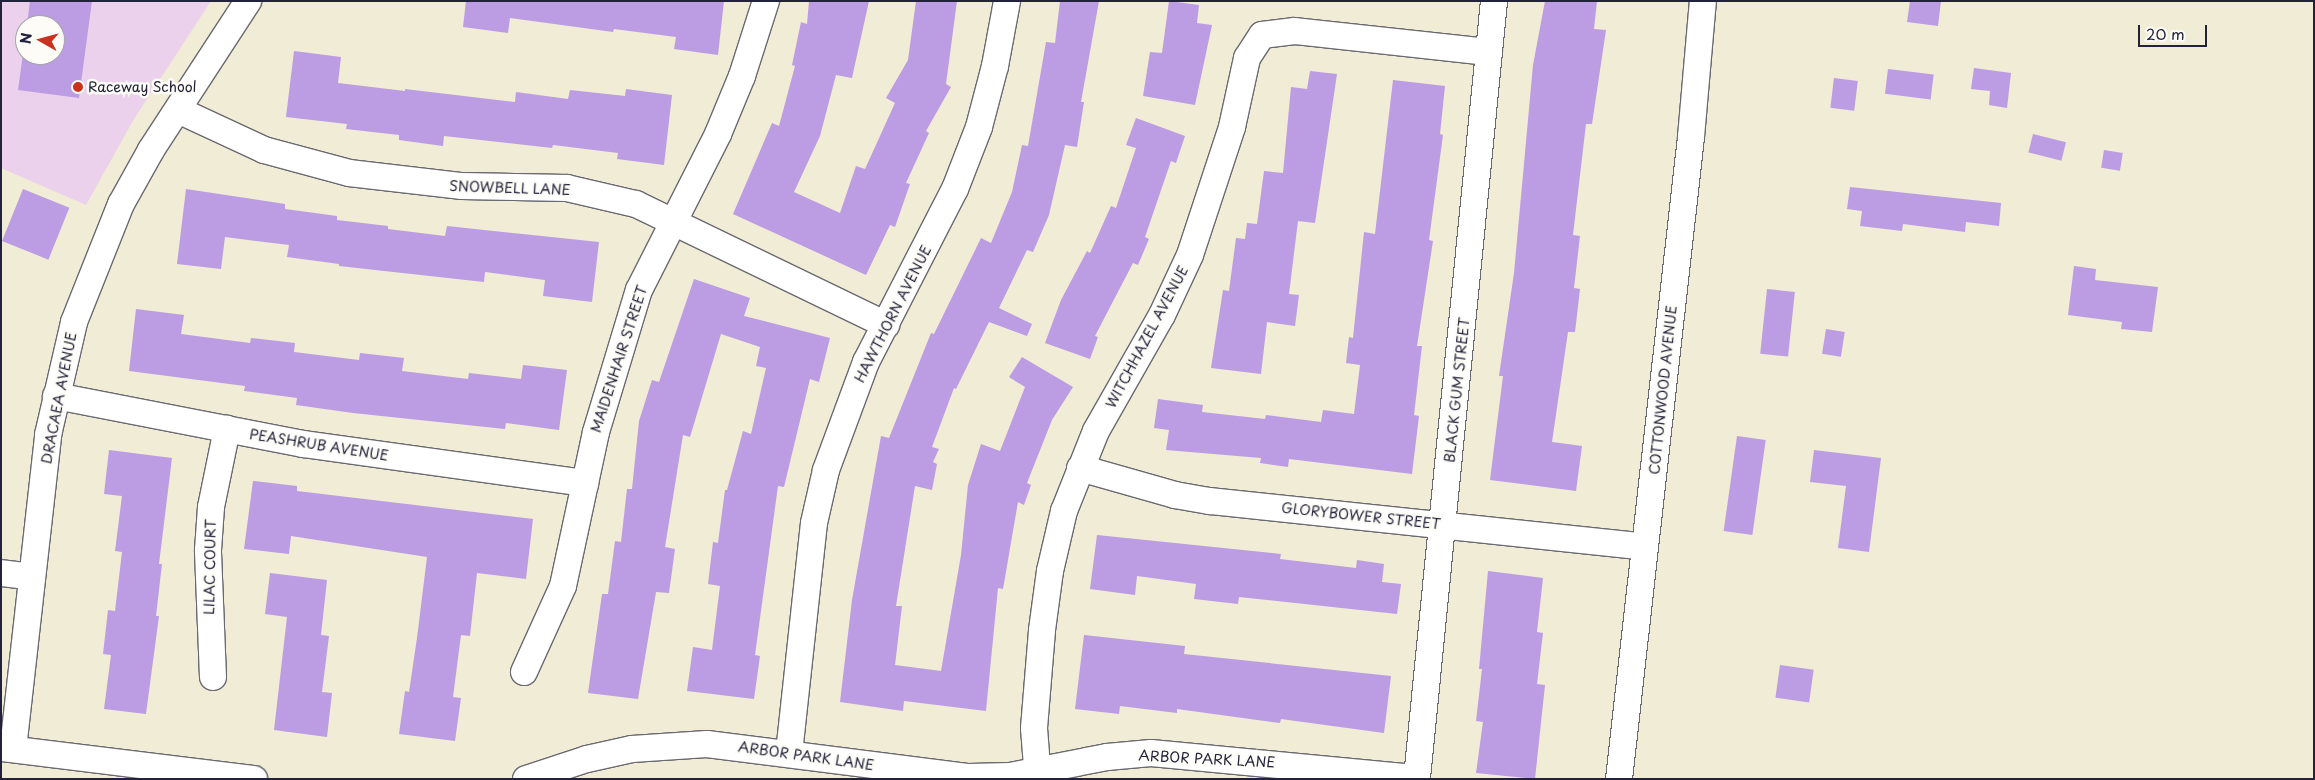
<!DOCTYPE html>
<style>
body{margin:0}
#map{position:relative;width:2315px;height:780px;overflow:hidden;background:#f0ecd5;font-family:"Playpen Sans",sans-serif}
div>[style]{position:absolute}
.built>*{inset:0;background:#ebd1eb}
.building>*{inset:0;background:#bc9ce2;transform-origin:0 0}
.roads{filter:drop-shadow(1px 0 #6a6971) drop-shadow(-1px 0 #6a6971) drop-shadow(0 1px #6a6971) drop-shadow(0 -1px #6a6971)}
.minor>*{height:26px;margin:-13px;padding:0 13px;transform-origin:13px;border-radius:13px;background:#fff}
.dots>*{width:14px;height:14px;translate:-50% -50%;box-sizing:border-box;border:2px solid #fdfcf7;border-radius:50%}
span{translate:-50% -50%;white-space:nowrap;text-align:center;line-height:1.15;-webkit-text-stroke:5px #fdfcf7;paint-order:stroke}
.poi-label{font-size:14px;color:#22223b}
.left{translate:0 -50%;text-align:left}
.street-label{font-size:14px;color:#22223b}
.frame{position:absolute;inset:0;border:2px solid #22223b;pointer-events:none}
.north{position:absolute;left:15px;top:15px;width:50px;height:50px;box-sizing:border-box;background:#fdfcf7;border:1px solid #a5a5ac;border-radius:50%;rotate:277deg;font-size:14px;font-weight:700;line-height:20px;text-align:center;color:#22223b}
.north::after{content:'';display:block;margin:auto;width:18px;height:22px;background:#c8321e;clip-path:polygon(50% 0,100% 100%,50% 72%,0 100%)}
.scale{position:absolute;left:2138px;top:25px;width:69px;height:22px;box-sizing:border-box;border:2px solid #22223b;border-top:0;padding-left:6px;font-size:15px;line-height:18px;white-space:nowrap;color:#22223b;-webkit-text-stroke:4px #fdfcf7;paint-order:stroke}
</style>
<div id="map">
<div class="built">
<div style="clip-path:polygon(evenodd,1px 1px,211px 1px,134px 119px,86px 205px,1px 168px,1px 1px,25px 25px,55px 25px,55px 55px,25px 55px,25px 25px)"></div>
</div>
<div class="building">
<div style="clip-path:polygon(30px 1px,92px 1px,79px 98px,18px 90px,25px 39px,25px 55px,55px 55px,55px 25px,27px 25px)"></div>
<div style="clip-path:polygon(466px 1px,724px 1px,718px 55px,674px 49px,676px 37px,614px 29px,613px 32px,510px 18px,508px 33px,463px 27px)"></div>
<div style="clip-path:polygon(809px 1px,869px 1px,852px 78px,836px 75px,820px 136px,794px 192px,840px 213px,856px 166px,865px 169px,895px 103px,886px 98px,908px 60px,916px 1px,957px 1px,946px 84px,951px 87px,926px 131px,929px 133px,906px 183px,910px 184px,895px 227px,890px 225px,866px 275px,733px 214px,772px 123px,779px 126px,795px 66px,792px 65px,801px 22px,807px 24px)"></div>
<div style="clip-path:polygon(1060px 1px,1099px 1px,1081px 102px,1084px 102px,1077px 147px,1065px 145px,1049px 215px,1033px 252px,1027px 250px,999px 308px,1032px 324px,1027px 336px,989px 322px,956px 389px,954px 388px,932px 447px,939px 449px,933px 462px,937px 464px,932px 490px,915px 486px,896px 606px,902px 606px,895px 665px,941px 671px,961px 555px,968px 485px,981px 444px,1000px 451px,1025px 387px,1009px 377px,1022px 357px,1073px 387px,1052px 420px,1027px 483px,1031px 485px,1024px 505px,1018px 502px,1003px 589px,998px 588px,986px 711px,904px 701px,903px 711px,840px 702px,852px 600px,881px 436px,889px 438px,931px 333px,934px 334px,981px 238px,991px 243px,1012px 192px,1022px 145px,1028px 146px,1046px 42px,1055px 43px)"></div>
<div style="clip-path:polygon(1169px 1px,1199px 5px,1197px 23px,1212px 25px,1195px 105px,1143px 96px,1150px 52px,1162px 53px)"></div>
<div style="clip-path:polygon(1545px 1px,1597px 1px,1594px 29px,1606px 30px,1592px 124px,1586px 124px,1573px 235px,1580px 236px,1574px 288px,1580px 289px,1575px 332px,1568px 332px,1552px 442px,1582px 446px,1576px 491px,1490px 480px,1503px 376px,1499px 376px,1514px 273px,1533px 65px)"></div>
<div style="clip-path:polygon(1910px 1px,1941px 1px,1938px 26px,1907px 22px)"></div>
<div style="clip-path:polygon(294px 51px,341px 57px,338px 83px,405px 91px,405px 89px,515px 102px,516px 92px,568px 99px,570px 90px,625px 96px,626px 89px,672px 95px,664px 165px,617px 159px,618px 153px,553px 145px,552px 148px,444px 136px,443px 146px,399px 140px,399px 135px,346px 129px,347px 124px,286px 117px)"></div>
<div style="clip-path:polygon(1974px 68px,2011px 73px,2007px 108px,1989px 105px,1990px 91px,1971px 89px)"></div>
<div style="left:1888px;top:69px;width:46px;height:25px;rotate:7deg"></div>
<div style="clip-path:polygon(1310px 71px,1337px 74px,1315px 223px,1298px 221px,1289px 294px,1299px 295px,1295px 326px,1267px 322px,1261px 374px,1211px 368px,1223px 290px,1229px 291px,1236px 238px,1245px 239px,1247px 223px,1257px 224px,1264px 171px,1283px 173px,1291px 87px,1307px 89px)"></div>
<div style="left:1834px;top:78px;width:24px;height:30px;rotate:7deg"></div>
<div style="clip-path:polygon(1393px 80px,1445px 86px,1440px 134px,1443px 135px,1429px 240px,1433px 241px,1417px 346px,1422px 346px,1414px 415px,1419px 416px,1412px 474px,1289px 459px,1288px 467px,1260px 463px,1261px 458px,1166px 450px,1169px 430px,1154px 428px,1158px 399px,1203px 405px,1202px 412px,1265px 419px,1266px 415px,1321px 422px,1323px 410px,1354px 414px,1360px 365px,1346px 363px,1349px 337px,1353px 338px,1364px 232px,1375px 234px)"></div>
<div style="clip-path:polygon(1136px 118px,1185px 136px,1176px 163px,1171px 161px,1145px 237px,1149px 239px,1138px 265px,1133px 263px,1095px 336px,1098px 337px,1090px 359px,1045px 343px,1061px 300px,1087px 251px,1090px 253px,1111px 206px,1116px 208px,1136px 148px,1126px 145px)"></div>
<div style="left:2033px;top:134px;width:34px;height:19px;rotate:14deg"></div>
<div style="left:2104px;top:150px;width:19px;height:18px;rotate:9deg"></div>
<div style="clip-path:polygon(1850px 187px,2001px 203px,1999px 226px,1966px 222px,1965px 232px,1903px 224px,1902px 231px,1860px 226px,1862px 211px,1847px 209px)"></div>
<div style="left:23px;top:189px;width:50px;height:56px;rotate:22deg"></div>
<div style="clip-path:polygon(186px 189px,285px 204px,285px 209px,337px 216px,337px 220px,388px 226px,388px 229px,445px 236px,447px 226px,599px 242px,592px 302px,543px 296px,545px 280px,485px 272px,484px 282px,339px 266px,339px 264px,287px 257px,289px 245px,225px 237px,221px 269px,177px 264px)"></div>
<div style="clip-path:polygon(2074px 266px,2096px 269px,2095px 280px,2158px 287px,2152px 332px,2121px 329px,2122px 322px,2068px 315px)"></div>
<div style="clip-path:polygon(694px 279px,750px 298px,744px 316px,830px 338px,819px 382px,810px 379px,784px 487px,778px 486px,755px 655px,760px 656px,754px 699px,687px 691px,693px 647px,712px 650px,720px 586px,708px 584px,713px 542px,718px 543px,725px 490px,727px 490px,743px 431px,751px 434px,766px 368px,756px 366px,760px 347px,721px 334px,690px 437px,683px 435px,665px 547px,675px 549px,669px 593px,656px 592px,638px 699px,588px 693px,602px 594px,608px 594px,615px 541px,621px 542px,627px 489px,632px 489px,639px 421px,652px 380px,659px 382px)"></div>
<div style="left:1767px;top:289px;width:28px;height:65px;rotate:6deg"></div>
<div style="clip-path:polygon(136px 309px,184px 315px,181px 334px,250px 343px,251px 338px,295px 343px,294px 352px,359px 360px,360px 353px,404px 358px,402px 371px,468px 379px,469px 373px,521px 379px,523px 365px,567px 370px,559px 430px,506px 423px,505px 429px,353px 413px,296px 405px,297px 398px,244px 391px,245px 386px,129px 371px)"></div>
<div style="left:1826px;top:329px;width:19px;height:25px;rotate:9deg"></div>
<div style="left:1737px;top:436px;width:29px;height:96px;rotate:8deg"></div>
<div style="clip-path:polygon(109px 450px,172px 458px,159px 564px,162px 564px,156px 616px,159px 616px,146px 714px,104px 709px,111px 655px,103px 654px,108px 610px,115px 611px,122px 552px,115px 551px,122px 496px,104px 494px)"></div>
<div style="clip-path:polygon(1814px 450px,1881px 458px,1869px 552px,1838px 548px,1846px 486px,1810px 482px)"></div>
<div style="clip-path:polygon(253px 481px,297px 486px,297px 491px,533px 519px,526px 579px,477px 573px,470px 636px,461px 635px,453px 697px,461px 698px,455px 741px,399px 734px,405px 691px,409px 692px,417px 638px,427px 557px,291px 536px,289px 554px,244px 549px)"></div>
<div style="clip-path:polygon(1097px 535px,1281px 554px,1280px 559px,1356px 568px,1357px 560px,1384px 564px,1382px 582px,1401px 584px,1397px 614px,1239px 597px,1238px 604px,1194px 599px,1196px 584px,1137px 576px,1135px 595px,1090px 589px)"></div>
<div style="clip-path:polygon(1488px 571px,1543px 578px,1537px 632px,1543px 633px,1537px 684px,1545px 685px,1535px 779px,1476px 773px,1483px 722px,1476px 721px,1482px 669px,1479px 669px)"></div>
<div style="clip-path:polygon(270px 573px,327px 580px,321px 635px,329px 636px,322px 692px,332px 693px,327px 737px,274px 730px,287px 617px,265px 614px)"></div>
<div style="clip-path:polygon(1084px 635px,1185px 646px,1184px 654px,1391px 676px,1384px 733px,1281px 719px,1280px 723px,1177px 709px,1177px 713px,1120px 706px,1119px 714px,1075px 709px)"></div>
<div style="left:1780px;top:665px;width:34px;height:33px;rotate:8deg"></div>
</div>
<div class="roads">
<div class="minor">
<div style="left:178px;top:110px;width:95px;rotate:24.9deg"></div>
<div style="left:264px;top:150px;width:88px;rotate:15.1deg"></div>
<div style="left:349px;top:173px;width:114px;rotate:6.6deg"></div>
<div style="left:462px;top:186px;width:105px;rotate:1.1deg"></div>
<div style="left:567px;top:188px;width:71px;rotate:13.1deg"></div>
<div style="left:636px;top:204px;width:278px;rotate:25.8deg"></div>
<div style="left:56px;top:396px;width:252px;rotate:11deg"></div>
<div style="left:303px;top:444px;width:285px;rotate:7.9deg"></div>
<div style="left:1080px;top:468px;width:99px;rotate:15.9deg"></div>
<div style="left:1175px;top:495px;width:36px;rotate:10deg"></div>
<div style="left:1210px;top:501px;width:437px;rotate:6deg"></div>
<div style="left:1px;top:573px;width:31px;rotate:7deg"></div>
<div style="left:524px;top:672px;width:94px;rotate:-65.6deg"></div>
<div style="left:563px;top:586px;width:157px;rotate:-77.9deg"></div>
<div style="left:596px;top:432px;width:148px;rotate:-73.2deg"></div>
<div style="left:639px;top:290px;width:175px;rotate:-63.1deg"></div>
<div style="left:718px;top:134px;width:63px;rotate:-67.5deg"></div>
<div style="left:742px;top:76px;width:79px;rotate:-72.3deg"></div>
<div style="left:213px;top:677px;width:127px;rotate:-92.3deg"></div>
<div style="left:208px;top:550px;width:43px;rotate:-86deg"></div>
<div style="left:211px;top:507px;width:80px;rotate:-78.4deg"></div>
<div style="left:1px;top:748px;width:255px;rotate:7deg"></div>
<div style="left:13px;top:749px;width:316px;rotate:-83.6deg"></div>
<div style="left:48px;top:435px;width:116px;rotate:-77deg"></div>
<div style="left:74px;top:322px;width:127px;rotate:-68.3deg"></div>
<div style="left:121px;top:204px;width:62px;rotate:-60.9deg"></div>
<div style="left:151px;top:150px;width:178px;rotate:-56.9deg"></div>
<div style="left:789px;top:753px;width:231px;rotate:-83.8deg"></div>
<div style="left:814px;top:523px;width:54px;rotate:-77.2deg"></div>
<div style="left:826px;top:470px;width:115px;rotate:-69.7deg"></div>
<div style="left:866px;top:362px;width:195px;rotate:-62.8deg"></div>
<div style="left:955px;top:189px;width:66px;rotate:-68.8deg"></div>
<div style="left:979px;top:127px;width:63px;rotate:-75.3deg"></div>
<div style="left:995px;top:66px;width:66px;rotate:-79.5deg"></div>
<div style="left:526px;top:779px;width:64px;rotate:-18.2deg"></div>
<div style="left:587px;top:759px;width:46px;rotate:-12.5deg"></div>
<div style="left:632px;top:749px;width:75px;rotate:-3.8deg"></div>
<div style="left:707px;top:744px;width:264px;rotate:7.2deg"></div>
<div style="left:969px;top:777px;width:41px;rotate:-1.4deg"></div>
<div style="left:1010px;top:776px;width:99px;rotate:-11.1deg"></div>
<div style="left:1107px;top:757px;width:44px;rotate:-5.2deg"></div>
<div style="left:1151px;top:753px;width:267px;rotate:5.4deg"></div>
<div style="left:1417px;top:778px;width:781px;rotate:-84.34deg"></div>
<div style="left:1038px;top:779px;width:51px;rotate:-94.5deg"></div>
<div style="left:1034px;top:728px;width:98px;rotate:-85.3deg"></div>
<div style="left:1042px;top:630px;width:60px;rotate:-82.3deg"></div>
<div style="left:1050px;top:571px;width:62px;rotate:-76.9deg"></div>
<div style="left:1064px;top:511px;width:86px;rotate:-68.2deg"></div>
<div style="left:1096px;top:431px;width:133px;rotate:-60.4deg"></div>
<div style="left:1162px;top:315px;width:66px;rotate:-65deg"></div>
<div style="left:1190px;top:255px;width:135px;rotate:-71.8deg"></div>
<div style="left:1232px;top:127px;width:71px;rotate:-77.7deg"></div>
<div style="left:1247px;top:58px;width:27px;rotate:-57deg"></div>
<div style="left:1262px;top:35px;width:33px;rotate:-7deg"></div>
<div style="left:1295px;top:31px;width:195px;rotate:6.2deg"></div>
<div style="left:1619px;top:779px;width:646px;rotate:-83.6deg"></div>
<div style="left:1691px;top:137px;width:137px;rotate:-85deg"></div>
</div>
</div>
<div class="dots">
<div style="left:78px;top:87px;background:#c8321e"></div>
</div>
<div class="poi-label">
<span class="left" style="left:88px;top:87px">Raceway School</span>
</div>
<div class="street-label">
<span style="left:510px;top:188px;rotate:2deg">SNOWBELL LANE</span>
<span style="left:893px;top:314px;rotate:-63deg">HAWTHORN AVENUE</span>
<span style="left:1147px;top:337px;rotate:-62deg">WITCHHAZEL AVENUE</span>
<span style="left:619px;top:359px;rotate:-72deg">MAIDENHAIR STREET</span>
<span style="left:1457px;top:390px;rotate:-84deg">BLACK GUM STREET</span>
<span style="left:1663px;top:390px;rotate:-84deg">COTTONWOOD AVENUE</span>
<span style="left:59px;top:398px;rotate:-79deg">DRACAEA AVENUE</span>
<span style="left:319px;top:445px;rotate:9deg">PEASHRUB AVENUE</span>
<span style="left:1361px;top:516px;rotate:6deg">GLORYBOWER STREET</span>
<span style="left:210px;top:567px;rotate:-89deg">LILAC COURT</span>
<span style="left:806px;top:756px;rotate:8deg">ARBOR PARK LANE</span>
<span style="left:1207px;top:759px;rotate:3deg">ARBOR PARK LANE</span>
</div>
<div class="frame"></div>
<div class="north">N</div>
<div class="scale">20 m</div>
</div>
